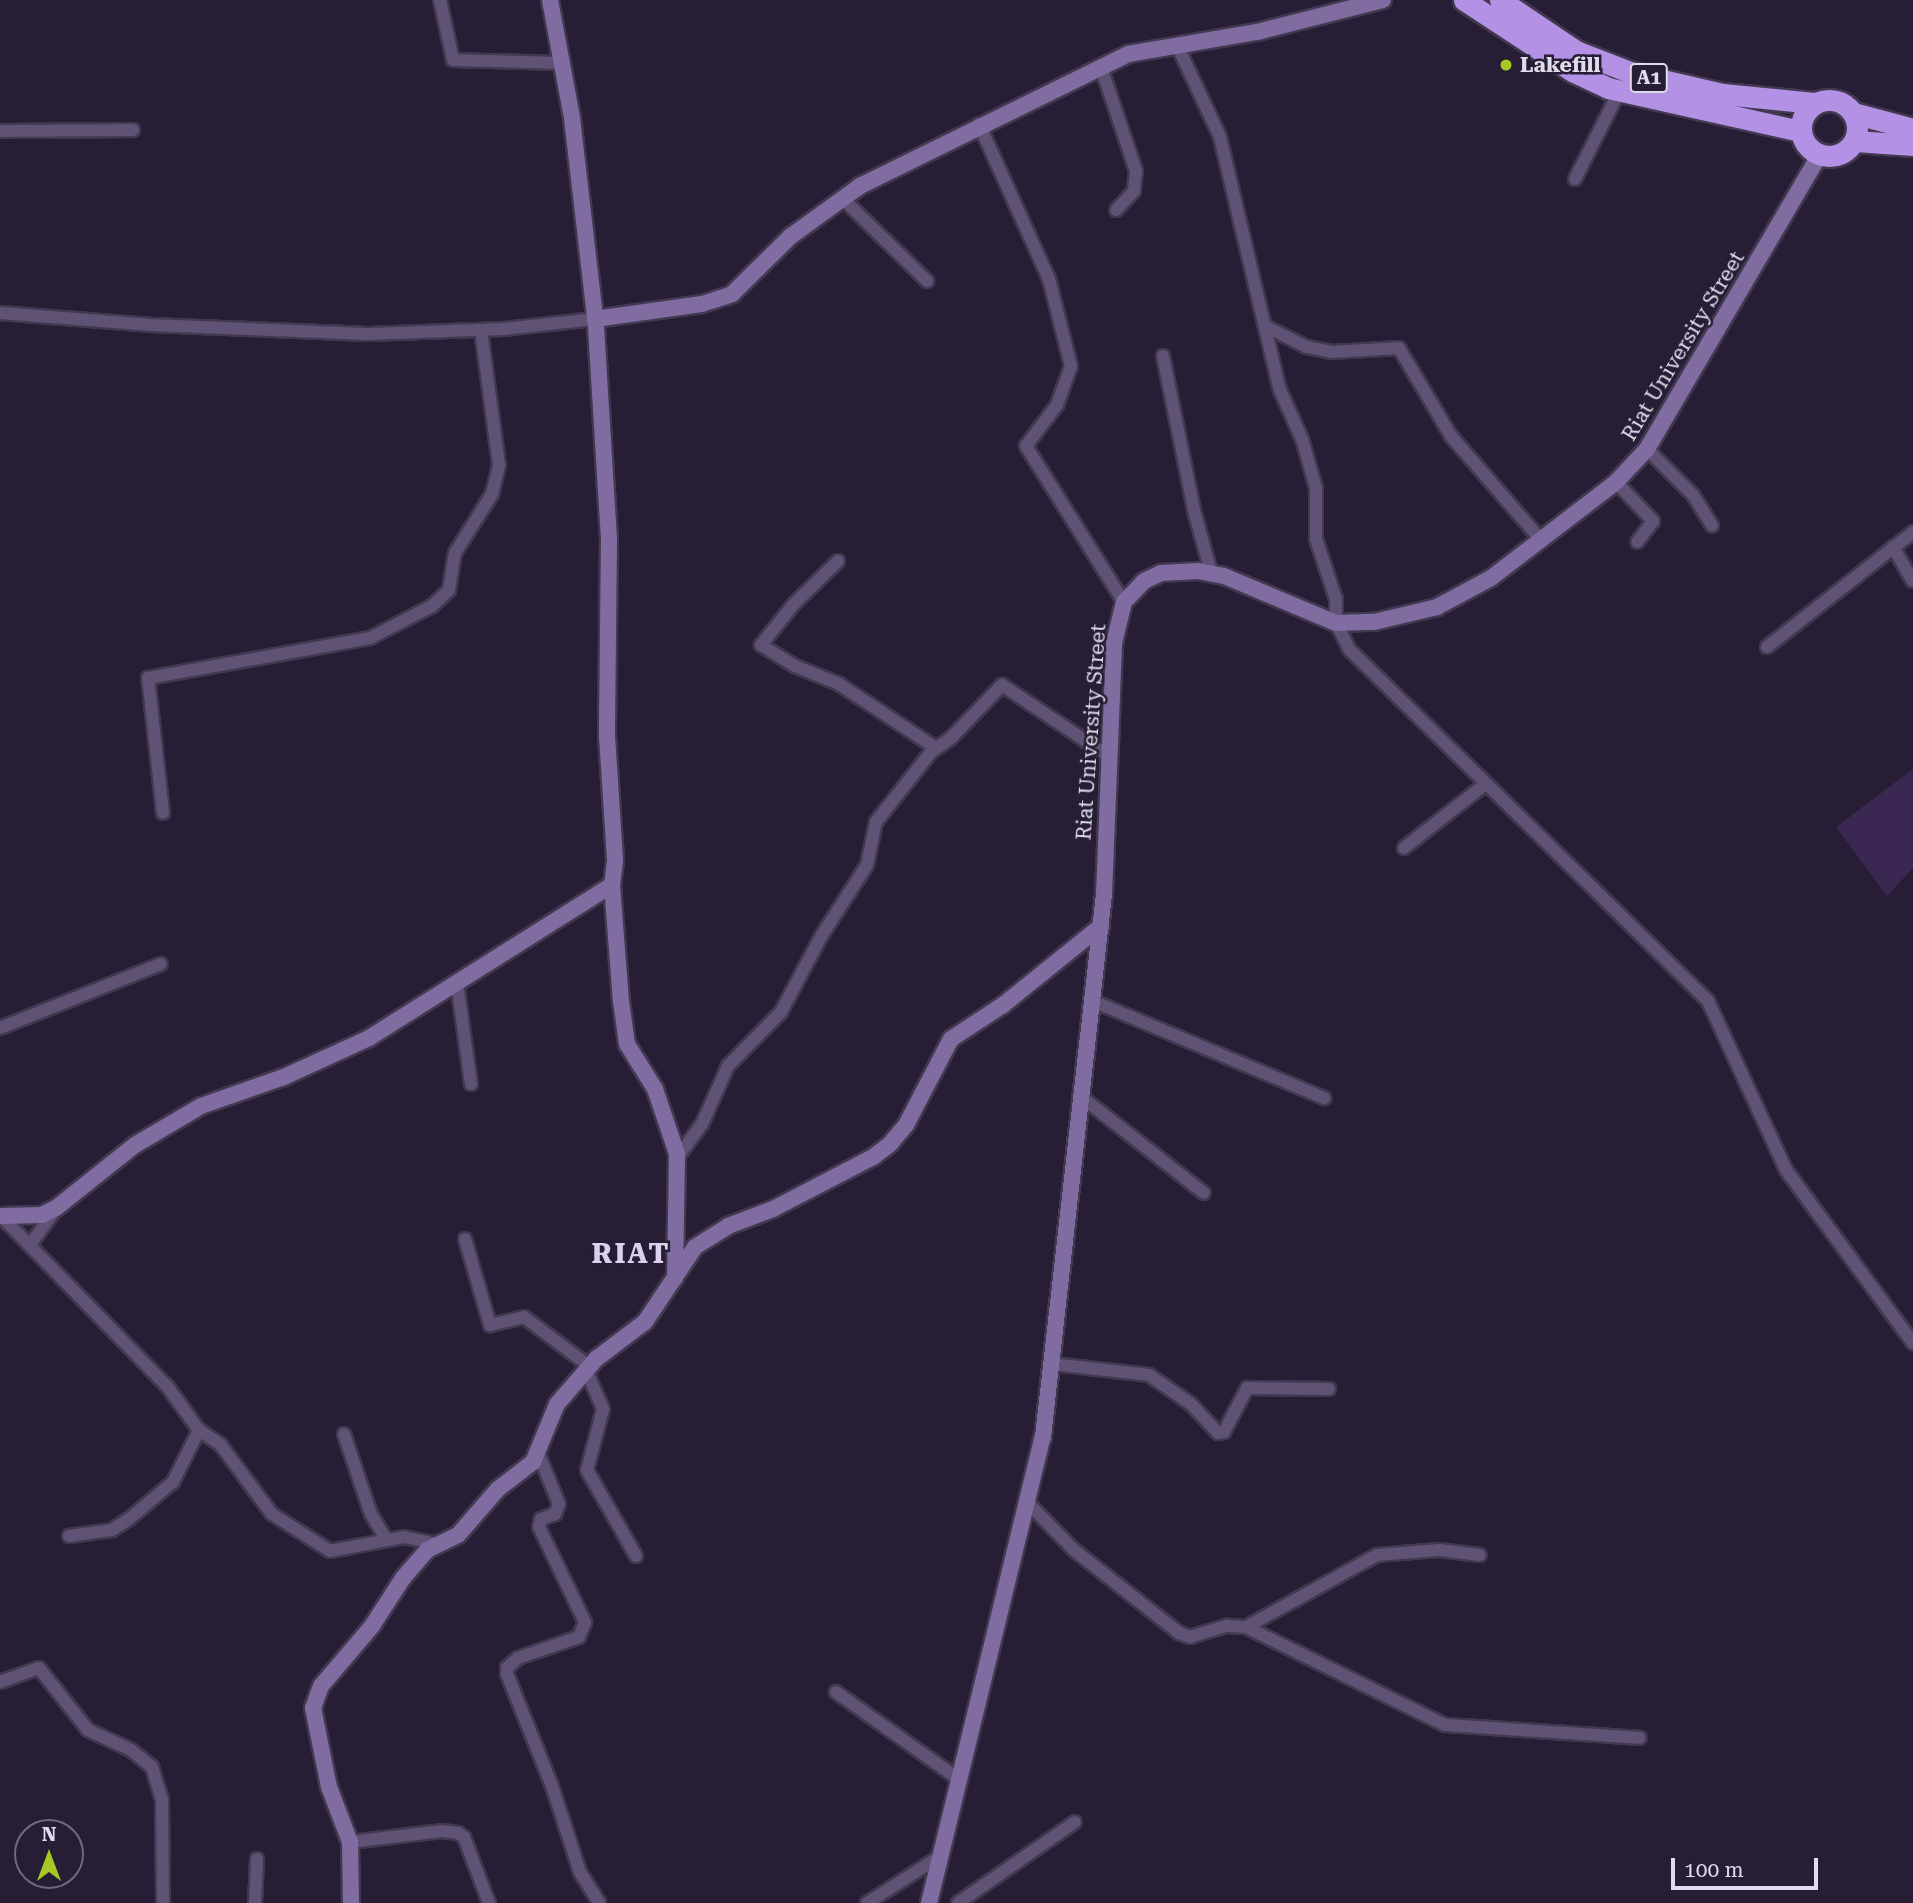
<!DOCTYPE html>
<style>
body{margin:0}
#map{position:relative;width:1913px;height:1903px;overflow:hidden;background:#271e35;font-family:"Roboto Serif",serif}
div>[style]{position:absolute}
.green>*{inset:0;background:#3a2852}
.roads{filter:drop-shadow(2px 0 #41394f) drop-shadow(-2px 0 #41394f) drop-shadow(0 2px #41394f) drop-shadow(0 -2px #41394f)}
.street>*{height:12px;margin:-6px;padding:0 6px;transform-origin:6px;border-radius:6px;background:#5f5274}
.secondary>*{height:16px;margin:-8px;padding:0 8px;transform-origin:8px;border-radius:8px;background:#816ca2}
.highway>*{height:21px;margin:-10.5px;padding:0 10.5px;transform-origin:10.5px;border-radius:10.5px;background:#b391e5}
.highway>.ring{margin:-10.5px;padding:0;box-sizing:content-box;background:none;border:21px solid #b391e5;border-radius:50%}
.dots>*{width:19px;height:19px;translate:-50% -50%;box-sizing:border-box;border:4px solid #271e35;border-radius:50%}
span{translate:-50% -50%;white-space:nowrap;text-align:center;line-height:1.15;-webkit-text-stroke:5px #271e35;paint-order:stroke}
.shield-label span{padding:2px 5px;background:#271e35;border:2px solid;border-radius:5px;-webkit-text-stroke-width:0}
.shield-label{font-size:19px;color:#e1dcec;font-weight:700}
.poi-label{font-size:21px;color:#e1dcec;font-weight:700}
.left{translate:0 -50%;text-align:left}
.street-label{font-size:21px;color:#e1dcec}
.district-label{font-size:28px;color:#dbd0ef;font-weight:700;letter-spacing:2px}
.north{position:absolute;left:14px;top:1819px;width:70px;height:70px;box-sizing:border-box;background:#271e35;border:2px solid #716a7e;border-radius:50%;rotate:0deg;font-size:19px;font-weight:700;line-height:28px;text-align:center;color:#e1dcec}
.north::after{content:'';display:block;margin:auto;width:24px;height:32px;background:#a5c823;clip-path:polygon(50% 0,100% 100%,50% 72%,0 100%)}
.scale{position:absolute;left:1671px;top:1858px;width:147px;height:32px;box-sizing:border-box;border:4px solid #e1dcec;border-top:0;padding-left:9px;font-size:21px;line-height:24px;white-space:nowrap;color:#e1dcec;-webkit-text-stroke:5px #271e35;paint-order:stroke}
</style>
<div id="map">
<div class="green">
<div style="clip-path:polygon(1913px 769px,1913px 868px,1887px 896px,1836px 827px)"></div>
</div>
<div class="roads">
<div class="street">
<div style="left:440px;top:0;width:61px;rotate:77.8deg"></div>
<div style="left:453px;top:60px;width:107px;rotate:1.6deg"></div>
<div style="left:1177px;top:45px;width:102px;rotate:64.9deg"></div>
<div style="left:1220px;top:137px;width:260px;rotate:76.7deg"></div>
<div style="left:1280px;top:390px;width:54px;rotate:65.8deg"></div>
<div style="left:1302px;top:439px;width:51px;rotate:74.1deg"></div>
<div style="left:1316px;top:488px;width:51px;rotate:90deg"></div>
<div style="left:1316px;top:539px;width:63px;rotate:71.6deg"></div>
<div style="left:1336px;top:599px;width:24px;rotate:90deg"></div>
<div style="left:1336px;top:623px;width:30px;rotate:63deg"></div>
<div style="left:1350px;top:650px;width:501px;rotate:44.43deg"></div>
<div style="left:1708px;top:1001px;width:186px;rotate:65.2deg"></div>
<div style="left:1786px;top:1170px;width:215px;rotate:53.7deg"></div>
<div style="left:1101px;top:67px;width:110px;rotate:71.4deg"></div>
<div style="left:1136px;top:171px;width:20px;rotate:96deg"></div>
<div style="left:1134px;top:191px;width:26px;rotate:133deg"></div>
<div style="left:979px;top:124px;width:170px;rotate:65.7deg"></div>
<div style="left:1049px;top:279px;width:90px;rotate:75.8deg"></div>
<div style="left:1071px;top:366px;width:41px;rotate:109.7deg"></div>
<div style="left:1057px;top:405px;width:51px;rotate:127.1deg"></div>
<div style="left:1026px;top:446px;width:184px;rotate:57.9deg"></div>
<div style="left:0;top:131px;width:133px;rotate:-0.4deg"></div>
<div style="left:1575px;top:179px;width:97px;rotate:-63.2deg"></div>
<div style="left:842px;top:198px;width:119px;rotate:44.3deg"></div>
<div style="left:0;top:313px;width:152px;rotate:4.5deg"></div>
<div style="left:152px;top:325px;width:216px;rotate:2.4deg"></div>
<div style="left:368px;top:334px;width:135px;rotate:-2.1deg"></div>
<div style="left:503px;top:329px;width:93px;rotate:-6.2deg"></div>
<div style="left:1265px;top:326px;width:47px;rotate:26.6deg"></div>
<div style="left:1307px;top:347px;width:25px;rotate:11deg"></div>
<div style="left:1332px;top:352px;width:67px;rotate:-3.4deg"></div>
<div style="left:1399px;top:348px;width:102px;rotate:59.4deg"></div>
<div style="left:1451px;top:436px;width:138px;rotate:49.1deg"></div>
<div style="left:1163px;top:356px;width:161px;rotate:78.6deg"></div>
<div style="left:1195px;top:514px;width:60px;rotate:74.6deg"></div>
<div style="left:1647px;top:449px;width:65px;rotate:45deg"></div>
<div style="left:1693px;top:495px;width:36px;rotate:58deg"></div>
<div style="left:1616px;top:482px;width:54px;rotate:46.5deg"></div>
<div style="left:1653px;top:521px;width:26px;rotate:127deg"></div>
<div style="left:1893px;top:547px;width:39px;rotate:60deg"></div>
<div style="left:838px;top:561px;width:62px;rotate:135.7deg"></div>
<div style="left:794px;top:604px;width:53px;rotate:128.8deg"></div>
<div style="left:761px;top:645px;width:40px;rotate:32deg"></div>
<div style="left:795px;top:666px;width:48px;rotate:22.2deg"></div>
<div style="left:839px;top:684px;width:116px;rotate:33.4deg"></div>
<div style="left:1767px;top:647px;width:186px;rotate:-38.2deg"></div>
<div style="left:163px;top:813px;width:136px;rotate:-96.3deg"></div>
<div style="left:148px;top:678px;width:226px;rotate:-10.2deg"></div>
<div style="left:370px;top:638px;width:70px;rotate:-27.3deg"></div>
<div style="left:432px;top:606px;width:23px;rotate:-43deg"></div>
<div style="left:449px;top:590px;width:37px;rotate:-81deg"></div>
<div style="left:455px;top:553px;width:70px;rotate:-57.9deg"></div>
<div style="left:492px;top:494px;width:30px;rotate:-76deg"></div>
<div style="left:499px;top:465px;width:136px;rotate:-97.6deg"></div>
<div style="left:1404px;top:848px;width:102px;rotate:-38.2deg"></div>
<div style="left:457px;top:983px;width:102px;rotate:82.1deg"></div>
<div style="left:1093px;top:1001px;width:251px;rotate:22.8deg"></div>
<div style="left:0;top:1028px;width:173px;rotate:-21.7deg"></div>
<div style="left:1084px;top:1099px;width:152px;rotate:38.1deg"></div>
<div style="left:677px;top:1158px;width:42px;rotate:-53.7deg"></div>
<div style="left:702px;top:1124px;width:64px;rotate:-65.9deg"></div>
<div style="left:728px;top:1066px;width:76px;rotate:-45.5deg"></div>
<div style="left:781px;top:1012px;width:87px;rotate:-62deg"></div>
<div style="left:822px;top:935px;width:83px;rotate:-57.3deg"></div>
<div style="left:867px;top:865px;width:44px;rotate:-78.2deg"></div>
<div style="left:876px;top:822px;width:89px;rotate:-51.8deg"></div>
<div style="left:931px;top:752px;width:24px;rotate:-35deg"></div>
<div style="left:951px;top:738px;width:74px;rotate:-46.1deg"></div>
<div style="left:1002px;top:685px;width:126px;rotate:33.7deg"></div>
<div style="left:1px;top:1216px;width:238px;rotate:45.7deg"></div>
<div style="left:167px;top:1386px;width:54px;rotate:54deg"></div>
<div style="left:199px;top:1430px;width:25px;rotate:34deg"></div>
<div style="left:220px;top:1444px;width:87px;rotate:53.4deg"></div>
<div style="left:272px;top:1514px;width:69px;rotate:32.5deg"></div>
<div style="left:330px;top:1551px;width:75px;rotate:-10.7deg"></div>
<div style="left:404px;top:1537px;width:34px;rotate:12deg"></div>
<div style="left:465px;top:1239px;width:90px;rotate:73.8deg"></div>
<div style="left:490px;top:1325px;width:35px;rotate:-13deg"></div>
<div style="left:524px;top:1317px;width:81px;rotate:37deg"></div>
<div style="left:30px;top:1245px;width:44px;rotate:-54.2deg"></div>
<div style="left:1053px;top:1364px;width:97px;rotate:6.5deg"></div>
<div style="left:1149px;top:1375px;width:51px;rotate:34.6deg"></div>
<div style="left:1191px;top:1404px;width:40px;rotate:47deg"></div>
<div style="left:1218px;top:1433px;width:6px;rotate:-9deg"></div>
<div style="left:1224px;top:1432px;width:50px;rotate:-62.4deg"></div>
<div style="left:1247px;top:1388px;width:82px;rotate:0.7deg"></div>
<div style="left:586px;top:1370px;width:43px;rotate:66.4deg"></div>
<div style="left:603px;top:1409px;width:63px;rotate:104.7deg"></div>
<div style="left:587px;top:1470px;width:99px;rotate:60.3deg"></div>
<div style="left:344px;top:1434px;width:84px;rotate:71.4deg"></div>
<div style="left:371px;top:1514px;width:29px;rotate:59deg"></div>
<div style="left:539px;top:1455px;width:53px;rotate:67.8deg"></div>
<div style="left:559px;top:1504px;width:11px;rotate:112deg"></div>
<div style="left:555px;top:1514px;width:15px;rotate:160deg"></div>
<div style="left:541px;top:1519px;width:8px;rotate:104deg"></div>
<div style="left:539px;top:1527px;width:106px;rotate:64.2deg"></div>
<div style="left:585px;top:1622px;width:16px;rotate:112deg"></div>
<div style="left:579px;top:1637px;width:65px;rotate:161deg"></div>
<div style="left:518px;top:1658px;width:15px;rotate:138deg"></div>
<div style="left:507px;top:1668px;width:6px;rotate:90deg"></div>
<div style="left:507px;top:1674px;width:121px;rotate:68.1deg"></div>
<div style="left:552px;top:1786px;width:90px;rotate:72deg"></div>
<div style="left:580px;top:1872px;width:36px;rotate:58deg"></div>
<div style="left:1028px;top:1503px;width:66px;rotate:45.6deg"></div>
<div style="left:1074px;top:1550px;width:134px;rotate:38.3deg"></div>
<div style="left:1179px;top:1633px;width:12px;rotate:20deg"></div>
<div style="left:1190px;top:1637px;width:39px;rotate:-17deg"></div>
<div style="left:1227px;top:1626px;width:19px;rotate:3deg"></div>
<div style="left:1246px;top:1627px;width:222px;rotate:26.2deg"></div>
<div style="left:1445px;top:1725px;width:195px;rotate:3.8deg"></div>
<div style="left:69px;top:1536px;width:43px;rotate:-7.9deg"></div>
<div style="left:112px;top:1530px;width:20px;rotate:-33deg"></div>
<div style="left:129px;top:1519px;width:57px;rotate:-40.1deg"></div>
<div style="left:173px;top:1482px;width:58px;rotate:-63.4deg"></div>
<div style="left:1246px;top:1627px;width:149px;rotate:-28.8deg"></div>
<div style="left:1377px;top:1555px;width:62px;rotate:-4.6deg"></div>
<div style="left:1439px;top:1550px;width:41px;rotate:7deg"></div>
<div style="left:0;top:1682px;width:41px;rotate:-19.7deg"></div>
<div style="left:39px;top:1668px;width:79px;rotate:51.7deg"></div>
<div style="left:88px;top:1730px;width:47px;rotate:24.9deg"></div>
<div style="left:131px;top:1750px;width:27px;rotate:39deg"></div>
<div style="left:152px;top:1767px;width:34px;rotate:73deg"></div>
<div style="left:162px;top:1800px;width:103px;rotate:89.4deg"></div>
<div style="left:836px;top:1692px;width:148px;rotate:35.4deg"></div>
<div style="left:350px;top:1842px;width:93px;rotate:-6.8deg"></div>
<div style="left:442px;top:1831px;width:16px;rotate:7deg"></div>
<div style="left:458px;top:1833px;width:7px;rotate:34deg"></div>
<div style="left:464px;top:1837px;width:71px;rotate:69.3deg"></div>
<div style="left:255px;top:1903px;width:44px;rotate:-87.4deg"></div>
<div style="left:867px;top:1903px;width:85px;rotate:-32.6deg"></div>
<div style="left:958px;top:1903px;width:142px;rotate:-34.7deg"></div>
</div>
<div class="secondary">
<div style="left:550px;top:0;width:120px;rotate:79.4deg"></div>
<div style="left:572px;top:118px;width:210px;rotate:83.4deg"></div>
<div style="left:596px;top:327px;width:211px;rotate:86.5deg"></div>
<div style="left:609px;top:538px;width:198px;rotate:90.6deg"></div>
<div style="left:607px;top:736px;width:125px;rotate:86.3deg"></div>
<div style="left:615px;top:861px;width:24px;rotate:97deg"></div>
<div style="left:612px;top:885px;width:116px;rotate:85.6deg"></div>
<div style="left:621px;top:1001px;width:43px;rotate:82.1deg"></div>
<div style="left:627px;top:1044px;width:53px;rotate:58.1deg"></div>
<div style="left:655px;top:1089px;width:69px;rotate:71.3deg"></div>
<div style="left:677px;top:1154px;width:124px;rotate:90.9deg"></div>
<div style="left:595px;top:319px;width:108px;rotate:-8deg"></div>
<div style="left:702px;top:304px;width:32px;rotate:-18deg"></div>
<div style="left:732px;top:294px;width:83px;rotate:-44.5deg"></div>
<div style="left:791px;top:236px;width:85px;rotate:-35.9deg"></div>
<div style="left:860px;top:186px;width:299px;rotate:-26.2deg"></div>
<div style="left:1128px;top:54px;width:131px;rotate:-9.7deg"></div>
<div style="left:1257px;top:32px;width:130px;rotate:-14.3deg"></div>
<div style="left:0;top:1216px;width:42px;rotate:-1.4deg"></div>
<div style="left:42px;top:1215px;width:16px;rotate:-27deg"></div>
<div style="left:56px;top:1208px;width:101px;rotate:-38.6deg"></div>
<div style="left:135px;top:1145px;width:77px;rotate:-30.6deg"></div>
<div style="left:201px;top:1106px;width:88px;rotate:-19.3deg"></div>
<div style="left:284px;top:1077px;width:94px;rotate:-24.6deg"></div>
<div style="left:369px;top:1038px;width:287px;rotate:-32.2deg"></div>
<div style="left:351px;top:1903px;width:61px;rotate:-90.9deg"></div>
<div style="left:350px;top:1842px;width:59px;rotate:-110.9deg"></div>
<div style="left:329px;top:1787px;width:81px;rotate:-101.4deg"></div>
<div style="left:313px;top:1708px;width:23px;rotate:-70deg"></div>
<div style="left:321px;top:1686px;width:79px;rotate:-49.6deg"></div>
<div style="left:372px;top:1626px;width:57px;rotate:-57.1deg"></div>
<div style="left:403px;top:1578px;width:37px;rotate:-49deg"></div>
<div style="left:427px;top:1550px;width:34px;rotate:-26deg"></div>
<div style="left:458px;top:1535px;width:61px;rotate:-49deg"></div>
<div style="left:498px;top:1489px;width:44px;rotate:-37.6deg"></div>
<div style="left:533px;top:1462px;width:63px;rotate:-67.5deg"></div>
<div style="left:557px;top:1404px;width:60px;rotate:-49.1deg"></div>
<div style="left:596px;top:1359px;width:61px;rotate:-37.1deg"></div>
<div style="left:645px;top:1322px;width:90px;rotate:-56.3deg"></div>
<div style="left:695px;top:1247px;width:39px;rotate:-32deg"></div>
<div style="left:728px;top:1226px;width:48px;rotate:-20.7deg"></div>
<div style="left:773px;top:1209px;width:113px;rotate:-27.5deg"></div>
<div style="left:873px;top:1157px;width:21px;rotate:-37deg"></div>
<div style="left:890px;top:1144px;width:25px;rotate:-50deg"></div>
<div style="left:906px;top:1125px;width:97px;rotate:-62.4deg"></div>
<div style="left:951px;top:1039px;width:62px;rotate:-33.2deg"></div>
<div style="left:1003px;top:1005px;width:126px;rotate:-38.9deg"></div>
<div style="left:929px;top:1903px;width:480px;rotate:-76.3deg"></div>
<div style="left:1043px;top:1437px;width:546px;rotate:-83.59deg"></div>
<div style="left:1104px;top:894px;width:251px;rotate:-87.7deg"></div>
<div style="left:1114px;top:643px;width:42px;rotate:-76.3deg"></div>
<div style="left:1124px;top:602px;width:29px;rotate:-46deg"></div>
<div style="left:1144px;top:581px;width:19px;rotate:-25deg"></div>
<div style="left:1161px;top:573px;width:37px;rotate:-3deg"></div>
<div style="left:1198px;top:571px;width:26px;rotate:11deg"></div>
<div style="left:1224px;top:576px;width:121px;rotate:22.8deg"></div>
<div style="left:1336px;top:623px;width:38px;rotate:-2deg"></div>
<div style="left:1374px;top:622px;width:65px;rotate:-13.4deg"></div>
<div style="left:1437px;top:607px;width:61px;rotate:-28.2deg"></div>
<div style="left:1491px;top:578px;width:158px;rotate:-37.5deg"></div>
<div style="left:1616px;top:482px;width:45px;rotate:-46.8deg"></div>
<div style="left:1647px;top:449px;width:342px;rotate:-59.6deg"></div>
</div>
<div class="highway">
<div style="left:1464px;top:0;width:129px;rotate:33.3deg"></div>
<div style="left:1572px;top:71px;width:40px;rotate:25deg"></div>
<div style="left:1608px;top:88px;width:198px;rotate:12.6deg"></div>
<div style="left:1500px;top:0;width:92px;rotate:33.9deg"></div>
<div style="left:1576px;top:51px;width:60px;rotate:21.4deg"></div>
<div style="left:1632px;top:73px;width:93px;rotate:13deg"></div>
<div style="left:1723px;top:94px;width:92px;rotate:5.6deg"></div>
<div class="ring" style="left:1801px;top:100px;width:35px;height:35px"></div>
<div style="left:1853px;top:113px;width:62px;rotate:14.9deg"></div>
<div style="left:1855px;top:141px;width:58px;rotate:3.9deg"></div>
</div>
</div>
<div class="dots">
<div style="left:1506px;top:65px;background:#a5c823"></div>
</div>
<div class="shield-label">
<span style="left:1649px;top:78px">A1</span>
</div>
<div class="poi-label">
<span class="left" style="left:1520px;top:65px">Lakefill</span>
</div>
<div class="street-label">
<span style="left:1683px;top:346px;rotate:-59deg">Riat University Street</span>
<span style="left:1091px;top:732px;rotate:-86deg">Riat University Street</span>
</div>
<div class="district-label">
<span style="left:631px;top:1254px">RIAT</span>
</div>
<div class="north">N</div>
<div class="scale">100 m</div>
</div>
